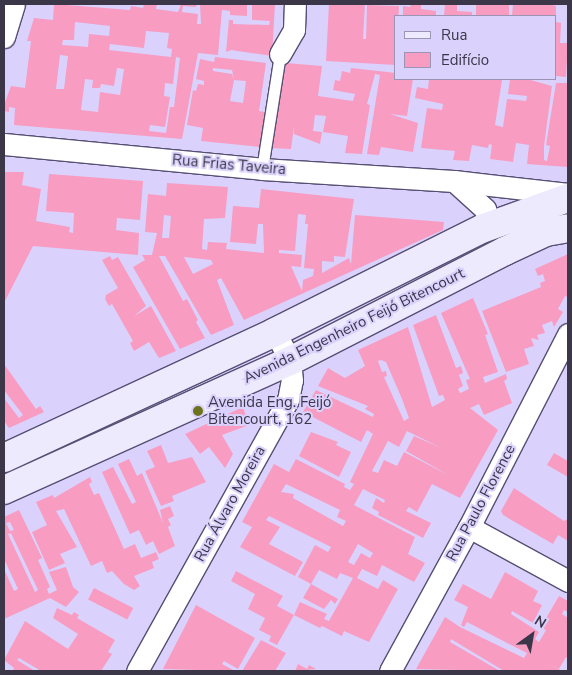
<!DOCTYPE html>
<meta charset="utf-8">
<style>
body{margin:0}
#map{position:relative;width:572px;height:675px;overflow:hidden;background:#dad2fd;font-family:"Nunito Sans",sans-serif}
div>[style]{position:absolute}
.building>*{inset:0;background:#f89cc2;transform-origin:0 0}
.roads{filter:drop-shadow(1px 0 #564f73) drop-shadow(-1px 0 #564f73) drop-shadow(0 1px #564f73) drop-shadow(0 -1px #564f73)}
.service>*{height:11px;margin:-5.5px;padding:0 5.5px;transform-origin:5.5px;border-radius:5.5px;background:#fff}
.minor>*{height:21px;margin:-10.5px;padding:0 10.5px;transform-origin:10.5px;border-radius:10.5px;background:#fff}
.secondary>*{height:28px;margin:-14px;padding:0 14px;transform-origin:14px;border-radius:14px;background:#eeeafe}
.dots>*{width:14px;height:14px;translate:-50% -50%;box-sizing:border-box;border:2px solid #dad2fd;border-radius:50%}
span{translate:-50% -50%;white-space:nowrap;text-align:center;line-height:1.15;-webkit-text-stroke:4px #dad2fd;paint-order:stroke}
.street-label{font-size:15px;color:#3b3748}
.poi-label{font-size:15px;color:#3b3748}
.left{translate:0 -50%;text-align:left}
.frame{position:absolute;inset:0;border:5px solid #3b3748;pointer-events:none}
.legend{position:absolute;left:394px;top:15px;width:162px;height:65px;box-sizing:border-box;background:#dad2fd;border:1px solid #9a94b5;margin:0;padding:6px 9px;list-style:none;font-size:15px;color:#3b3748}
.legend li{display:flex;align-items:center;gap:10px;height:25px}
.legend b{width:25px;border:1px solid #9a94b5}
.north{position:absolute;left:507px;top:610px;width:50px;height:50px;-webkit-text-stroke:4px #dad2fd;paint-order:stroke;rotate:32deg;font-size:14px;font-weight:700;line-height:20px;text-align:center;color:#3b3748}
.north::after{content:'';display:block;margin:auto;width:18px;height:22px;background:#3b3748;clip-path:polygon(50% 0,100% 100%,50% 72%,0 100%)}
</style>
<div id="map">
<div class="building">
<div style="clip-path:polygon(evenodd,54px 4px,130px 10px,131px 6px,143px 8px,144px 4px,157px 4px,156px 9px,178px 12px,181px 4px,197px 4px,196px 7px,183px 6px,182px 12px,198px 14px,197px 24px,201px 24px,200px 4px,247px 4px,247px 16px,230px 15px,230px 11px,222px 10px,218px 55px,198px 53px,182px 139px,14px 125px,15px 108px,9px 107px,9px 112px,4px 111px,4px 105px,11px 86px,25px 88px,31px 41px,27px 41px,34px 18px,53px 20px,54px 4px,75px 22px,110px 26px,109px 36px,89px 34px,88px 47px,62px 45px,63px 40px,74px 40px,75px 22px,54px 4px,146px 31px,169px 33px,167px 48px,172px 49px,171px 57px,109px 50px,110px 44px,144px 48px,146px 31px,54px 4px,60px 55px,68px 56px,64px 89px,56px 89px,60px 55px,54px 4px,176px 57px,180px 58px,174px 107px,170px 107px,166px 133px,149px 131px,150px 125px,165px 127px,170px 97px,164px 96px,165px 83px,173px 84px,176px 57px,54px 4px,117px 68px,124px 69px,120px 95px,100px 92px,98px 112px,81px 110px,85px 79px,93px 80px,92px 88px,100px 88px,101px 84px,114px 86px,117px 68px)"></div>
<div style="clip-path:polygon(252px 4px,275px 4px,272px 56px,231px 50px,226px 52px,229px 20px,233px 20px,233px 24px,269px 25px,270px 21px,252px 20px)"></div>
<div style="clip-path:polygon(329px 4px,365px 4px,363px 39px,366px 39px,367px 5px,399px 6px,396px 65px,326px 61px)"></div>
<div style="clip-path:polygon(411px 4px,421px 4px,421px 9px,436px 11px,436px 16px,403px 16px,403px 6px,410px 7px)"></div>
<div style="clip-path:polygon(445px 4px,457px 4px,457px 11px,472px 12px,472px 16px,444px 16px)"></div>
<div style="left:476px;top:4px;width:33px;height:12px"></div>
<div style="clip-path:polygon(513px 4px,548px 4px,556px 6px,556px 16px,512px 16px)"></div>
<div style="clip-path:polygon(556px 22px,561px 23px,560px 43px,568px 43px,566px 77px,556px 76px)"></div>
<div style="clip-path:polygon(evenodd,215px 57px,266px 63px,259px 111px,265px 112px,260px 147px,201px 141px,203px 128px,187px 125px,193px 90px,196px 91px,198px 84px,204px 85px,204px 81px,196px 79px,200px 59px,214px 62px,215px 57px,213px 68px,232px 70px,234px 80px,246px 81px,243px 103px,230px 101px,234px 80px,232px 74px,213px 71px,213px 68px)"></div>
<div style="clip-path:polygon(286px 63px,322px 66px,318px 96px,353px 101px,355px 94px,333px 90px,335px 80px,340px 81px,342px 71px,350px 73px,351px 68px,396px 73px,396px 79px,413px 79px,407px 116px,390px 114px,418px 123px,413px 152px,381px 147px,379px 155px,367px 154px,380px 75px,375px 74px,367px 104px,370px 105px,362px 154px,345px 153px,348px 136px,323px 132px,326px 116px,315px 115px,313px 131px,322px 132px,320px 144px,294px 134px,294px 127px,291px 149px,271px 148px)"></div>
<div style="clip-path:polygon(429px 79px,502px 80px,495px 125px,503px 127px,507px 99px,526px 101px,527px 96px,508px 94px,510px 79px,527px 79px,552px 86px,544px 146px,544px 160px,547px 161px,550px 146px,546px 145px,556px 83px,568px 83px,568px 167px,527px 164px,529px 145px,516px 143px,513px 162px,490px 159px,492px 145px,489px 144px,488px 148px,472px 145px,469px 161px,453px 160px,455px 151px,421px 148px,427px 108px,442px 110px,443px 104px,415px 98px,417px 87px,428px 89px)"></div>
<div style="clip-path:polygon(4px 172px,24px 172px,22px 185px,41px 189px,36px 221px,70px 227px,69px 232px,73px 233px,74px 213px,46px 211px,49px 174px,143px 181px,140px 220px,117px 218px,116px 230px,139px 233px,138px 255px,33px 246px,4px 303px)"></div>
<div style="clip-path:polygon(evenodd,167px 183px,228px 187px,225px 218px,204px 219px,202px 249px,207px 250px,208px 242px,227px 243px,226px 249px,264px 253px,263px 224px,258px 224px,256px 244px,230px 242px,233px 206px,259px 208px,261px 189px,354px 199px,345px 257px,334px 256px,334px 262px,322px 261px,322px 273px,349px 258px,351px 264px,355px 215px,444px 222px,443px 230px,244px 320px,221px 278px,217px 280px,234px 325px,211px 335px,165px 256px,159px 256px,183px 301px,187px 299px,198px 320px,196px 322px,205px 338px,180px 349px,133px 267px,145px 260px,142px 255px,152px 255px,157px 233px,145px 232px,148px 194px,166px 196px,167px 183px,298px 214px,306px 215px,305px 224px,308px 224px,304px 268px,314px 269px,313px 276px,303px 280px,302px 291px,291px 266px,301px 267px,302px 255px,279px 253px,279px 250px,295px 251px,298px 214px,167px 183px,164px 215px,171px 216px,169px 238px,162px 238px,164px 215px,167px 183px,184px 257px,211px 260px,213px 264px,193px 274px,184px 257px)"></div>
<div style="clip-path:polygon(568px 254px,568px 297px,565px 296px,558px 309px,563px 312px,554px 327px,552px 321px,542px 325px,545px 333px,537px 335px,539px 340px,531px 338px,534px 346px,524px 349px,529px 364px,506px 372px,482px 311px,541px 287px,540px 283px,545px 281px,543px 274px,538px 276px,535px 269px)"></div>
<div style="clip-path:polygon(110px 256px,112px 260px,118px 257px,146px 306px,134px 316px,151px 306px,176px 351px,159px 358px,149px 342px,134px 351px,130px 343px,133px 341px,112px 304px,109px 306px,105px 299px,106px 295px,118px 288px,102px 260px)"></div>
<div style="clip-path:polygon(evenodd,473px 298px,488px 334px,485px 335px,498px 372px,483px 377px,485px 383px,506px 374px,507px 379px,504px 381px,512px 403px,484px 415px,479px 404px,470px 408px,498px 430px,460px 498px,432px 484px,417px 512px,409px 507px,406px 511px,431px 523px,423px 538px,378px 515px,379px 512px,372px 508px,376px 498px,384px 503px,385px 500px,363px 489px,354px 505px,415px 537px,408px 554px,425px 563px,414px 582px,382px 565px,377px 576px,362px 569px,357px 578px,378px 589px,383px 580px,398px 589px,369px 642px,344px 631px,342px 636px,322px 626px,320px 628px,294px 615px,300px 602px,327px 614px,324px 619px,329px 621px,353px 578px,340px 573px,337px 579px,319px 570px,311px 584px,298px 577px,315px 545px,328px 552px,331px 547px,269px 516px,266px 520px,280px 527px,269px 544px,303px 562px,295px 576px,240px 547px,252px 527px,242px 522px,274px 464px,289px 472px,296px 459px,345px 484px,344px 487px,350px 490px,354px 484px,350px 482px,373px 434px,367px 430px,361px 442px,303px 412px,316px 390px,373px 417px,374px 414px,365px 409px,368px 406px,318px 386px,328px 368px,345px 378px,365px 366px,358px 350px,408px 327px,432px 407px,445px 400px,443px 395px,439px 396px,413px 325px,436px 315px,456px 368px,461px 366px,463px 373px,459px 375px,463px 386px,458px 389px,460px 393px,469px 389px,466px 380px,470px 379px,441px 313px,473px 298px,381px 360px,386px 362px,402px 399px,409px 418px,404px 421px,384px 377px,387px 376px,386px 371px,382px 372px,378px 361px,381px 360px,473px 298px,407px 431px,441px 448px,414px 436px,406px 451px,450px 476px,404px 452px,397px 466px,384px 460px,378px 473px,372px 471px,388px 441px,399px 447px,407px 431px,473px 298px,286px 484px,340px 510px,337px 517px,346px 521px,343px 526px,293px 498px,294px 494px,281px 492px,286px 484px,473px 298px,358px 544px,373px 553px,370px 558px,361px 553px,354px 565px,348px 562px,358px 544px)"></div>
<div style="clip-path:polygon(4px 364px,36px 409px,40px 406px,44px 412px,9px 428px,4px 421px,4px 398px,19px 418px,23px 415px,4px 390px)"></div>
<div style="clip-path:polygon(243px 407px,249px 425px,222px 435px,233px 454px,225px 468px,209px 447px,200px 454px,185px 434px)"></div>
<div style="clip-path:polygon(311px 432px,338px 442px,336px 445px,351px 452px,339px 477px,299px 456px)"></div>
<div style="clip-path:polygon(161px 445px,168px 463px,192px 457px,206px 482px,172px 496px,174px 501px,161px 506px,145px 471px,155px 467px,147px 451px)"></div>
<div style="clip-path:polygon(554px 453px,568px 461px,568px 477px,547px 465px)"></div>
<div style="clip-path:polygon(129px 459px,137px 476px,142px 473px,163px 523px,160px 510px,170px 506px,174px 516px,168px 519px,171px 525px,168px 527px,175px 546px,159px 554px,153px 541px,146px 545px,139px 530px,130px 534px,102px 472px,113px 467px,132px 504px,136px 502px,118px 464px)"></div>
<div style="clip-path:polygon(90px 477px,92px 482px,89px 484px,94px 495px,99px 493px,124px 549px,135px 544px,141px 558px,156px 552px,159px 559px,152px 562px,154px 568px,134px 576px,140px 586px,134px 590px,124px 584px,112px 571px,107px 573px,102px 561px,91px 566px,64px 509px,56px 511px,77px 547px,60px 554px,65px 563px,49px 570px,32px 532px,47px 525px,36px 502px,53px 495px,54px 498px)"></div>
<div style="clip-path:polygon(514px 488px,564px 521px,568px 519px,568px 541px,558px 535px,553px 544px,503px 515px,501px 511px)"></div>
<div style="clip-path:polygon(evenodd,19px 510px,42px 558px,38px 560px,50px 587px,47px 589px,49px 594px,57px 590px,49px 572px,66px 567px,73px 587px,79px 592px,66px 607px,50px 598px,4px 619px,4px 569px,14px 591px,18px 589px,4px 559px,4px 517px,19px 510px,10px 522px,14px 530px,10px 531px,38px 590px,35px 592px,8px 534px,11px 533px,6px 523px,10px 522px)"></div>
<div style="clip-path:polygon(236px 571px,283px 596px,277px 606px,294px 615px,277px 645px,269px 641px,271px 636px,259px 630px,265px 618px,248px 609px,255px 594px,231px 581px)"></div>
<div style="clip-path:polygon(505px 572px,538px 591px,533px 601px,542px 605px,533px 623px,512px 611px,511px 614px,539px 632px,535px 639px,539px 642px,546px 630px,541px 627px,559px 596px,568px 601px,568px 612px,564px 610px,562px 614px,568px 618px,568px 659px,566px 657px,559px 669px,547px 663px,562px 671px,504px 671px,451px 639px,450px 642px,500px 671px,416px 669px,445px 617px,460px 627px,524px 658px,527px 653px,511px 645px,467px 622px,464px 627px,461px 625px,468px 607px,454px 600px,463px 584px,491px 599px)"></div>
<div style="clip-path:polygon(311px 584px,338px 599px,335px 604px,331px 600px,324px 609px,303px 598px)"></div>
<div style="left:94px;top:588px;width:44px;height:13px;rotate:27deg"></div>
<div style="clip-path:polygon(196px 605px,255px 638px,238px 669px,224px 661px,222px 664px,235px 671px,163px 669px)"></div>
<div style="clip-path:polygon(57px 608px,72px 615px,74px 612px,79px 615px,77px 618px,115px 640px,108px 652px,112px 654px,101px 671px,41px 671px,19px 658px,17px 660px,35px 671px,13px 671px,14px 668px,4px 660px,25px 621px,68px 649px,78px 634px,53px 618px)"></div>
<div style="clip-path:polygon(261px 640px,286px 653px,275px 671px,242px 671px)"></div>
<div style="clip-path:polygon(298px 664px,307px 669px,309px 665px,316px 669px,295px 671px)"></div>
</div>
<div class="roads">
<div class="service">
<div style="left:262px;top:169px;width:116px;rotate:-81.1deg"></div>
</div>
<div class="minor">
<div style="left:4px;top:37px;width:34px;rotate:-73deg"></div>
<div style="left:280px;top:54px;width:28px;rotate:-60deg"></div>
<div style="left:294px;top:30px;width:26px;rotate:-88deg"></div>
<div style="left:4px;top:144px;width:259px;rotate:5.5deg"></div>
<div style="left:262px;top:169px;width:192px;rotate:3.6deg"></div>
<div style="left:454px;top:181px;width:115px;rotate:6.5deg"></div>
<div style="left:454px;top:181px;width:42px;rotate:42.1deg"></div>
<div style="left:485px;top:209px;width:9px;rotate:72deg"></div>
<div style="left:488px;top:218px;width:11px;rotate:112deg"></div>
<div style="left:469px;top:527px;width:113px;rotate:28.6deg"></div>
<div style="left:137px;top:671px;width:310px;rotate:-60.9deg"></div>
<div style="left:288px;top:400px;width:20px;rotate:-79deg"></div>
<div style="left:292px;top:380px;width:19px;rotate:-96deg"></div>
<div style="left:290px;top:361px;width:33px;rotate:-117deg"></div>
<div style="left:390px;top:671px;width:164px;rotate:-61.3deg"></div>
<div style="left:469px;top:527px;width:217px;rotate:-62.8deg"></div>
</div>
<div class="secondary">
<div style="left:4px;top:458px;width:299px;rotate:-24.9deg"></div>
<div style="left:275px;top:332px;width:233px;rotate:-26.5deg"></div>
<div style="left:484px;top:228px;width:89px;rotate:-19.7deg"></div>
<div style="left:4px;top:490px;width:314px;rotate:-24.3deg"></div>
<div style="left:290px;top:361px;width:242px;rotate:-27.1deg"></div>
<div style="left:505px;top:251px;width:45px;rotate:-24.9deg"></div>
<div style="left:546px;top:232px;width:22px;rotate:-10deg"></div>
</div>
</div>
<div class="dots">
<div style="left:198px;top:411px;background:#6d731b"></div>
</div>
<div class="street-label">
<span style="left:229px;top:165px;rotate:5deg">Rua Frias Taveira</span>
<span style="left:354px;top:326px;rotate:-26deg">Avenida Engenheiro Feijó Bitencourt</span>
<span style="left:481px;top:503px;rotate:-62deg">Rua Paulo Florence</span>
<span style="left:230px;top:504px;rotate:-61deg">Rua Álvaro Moreira</span>
</div>
<div class="poi-label">
<span class="left" style="left:208px;top:411px">Avenida Eng. Feijó<br>Bitencourt, 162</span>
</div>
<div class="frame"></div>
<ul class="legend">
<li><b style="height:6px;background:#eeeafe"></b>Rua</li>
<li><b style="height:14px;background:#f89cc2"></b>Edifício</li>
</ul>
<div class="north">N</div>
</div>
